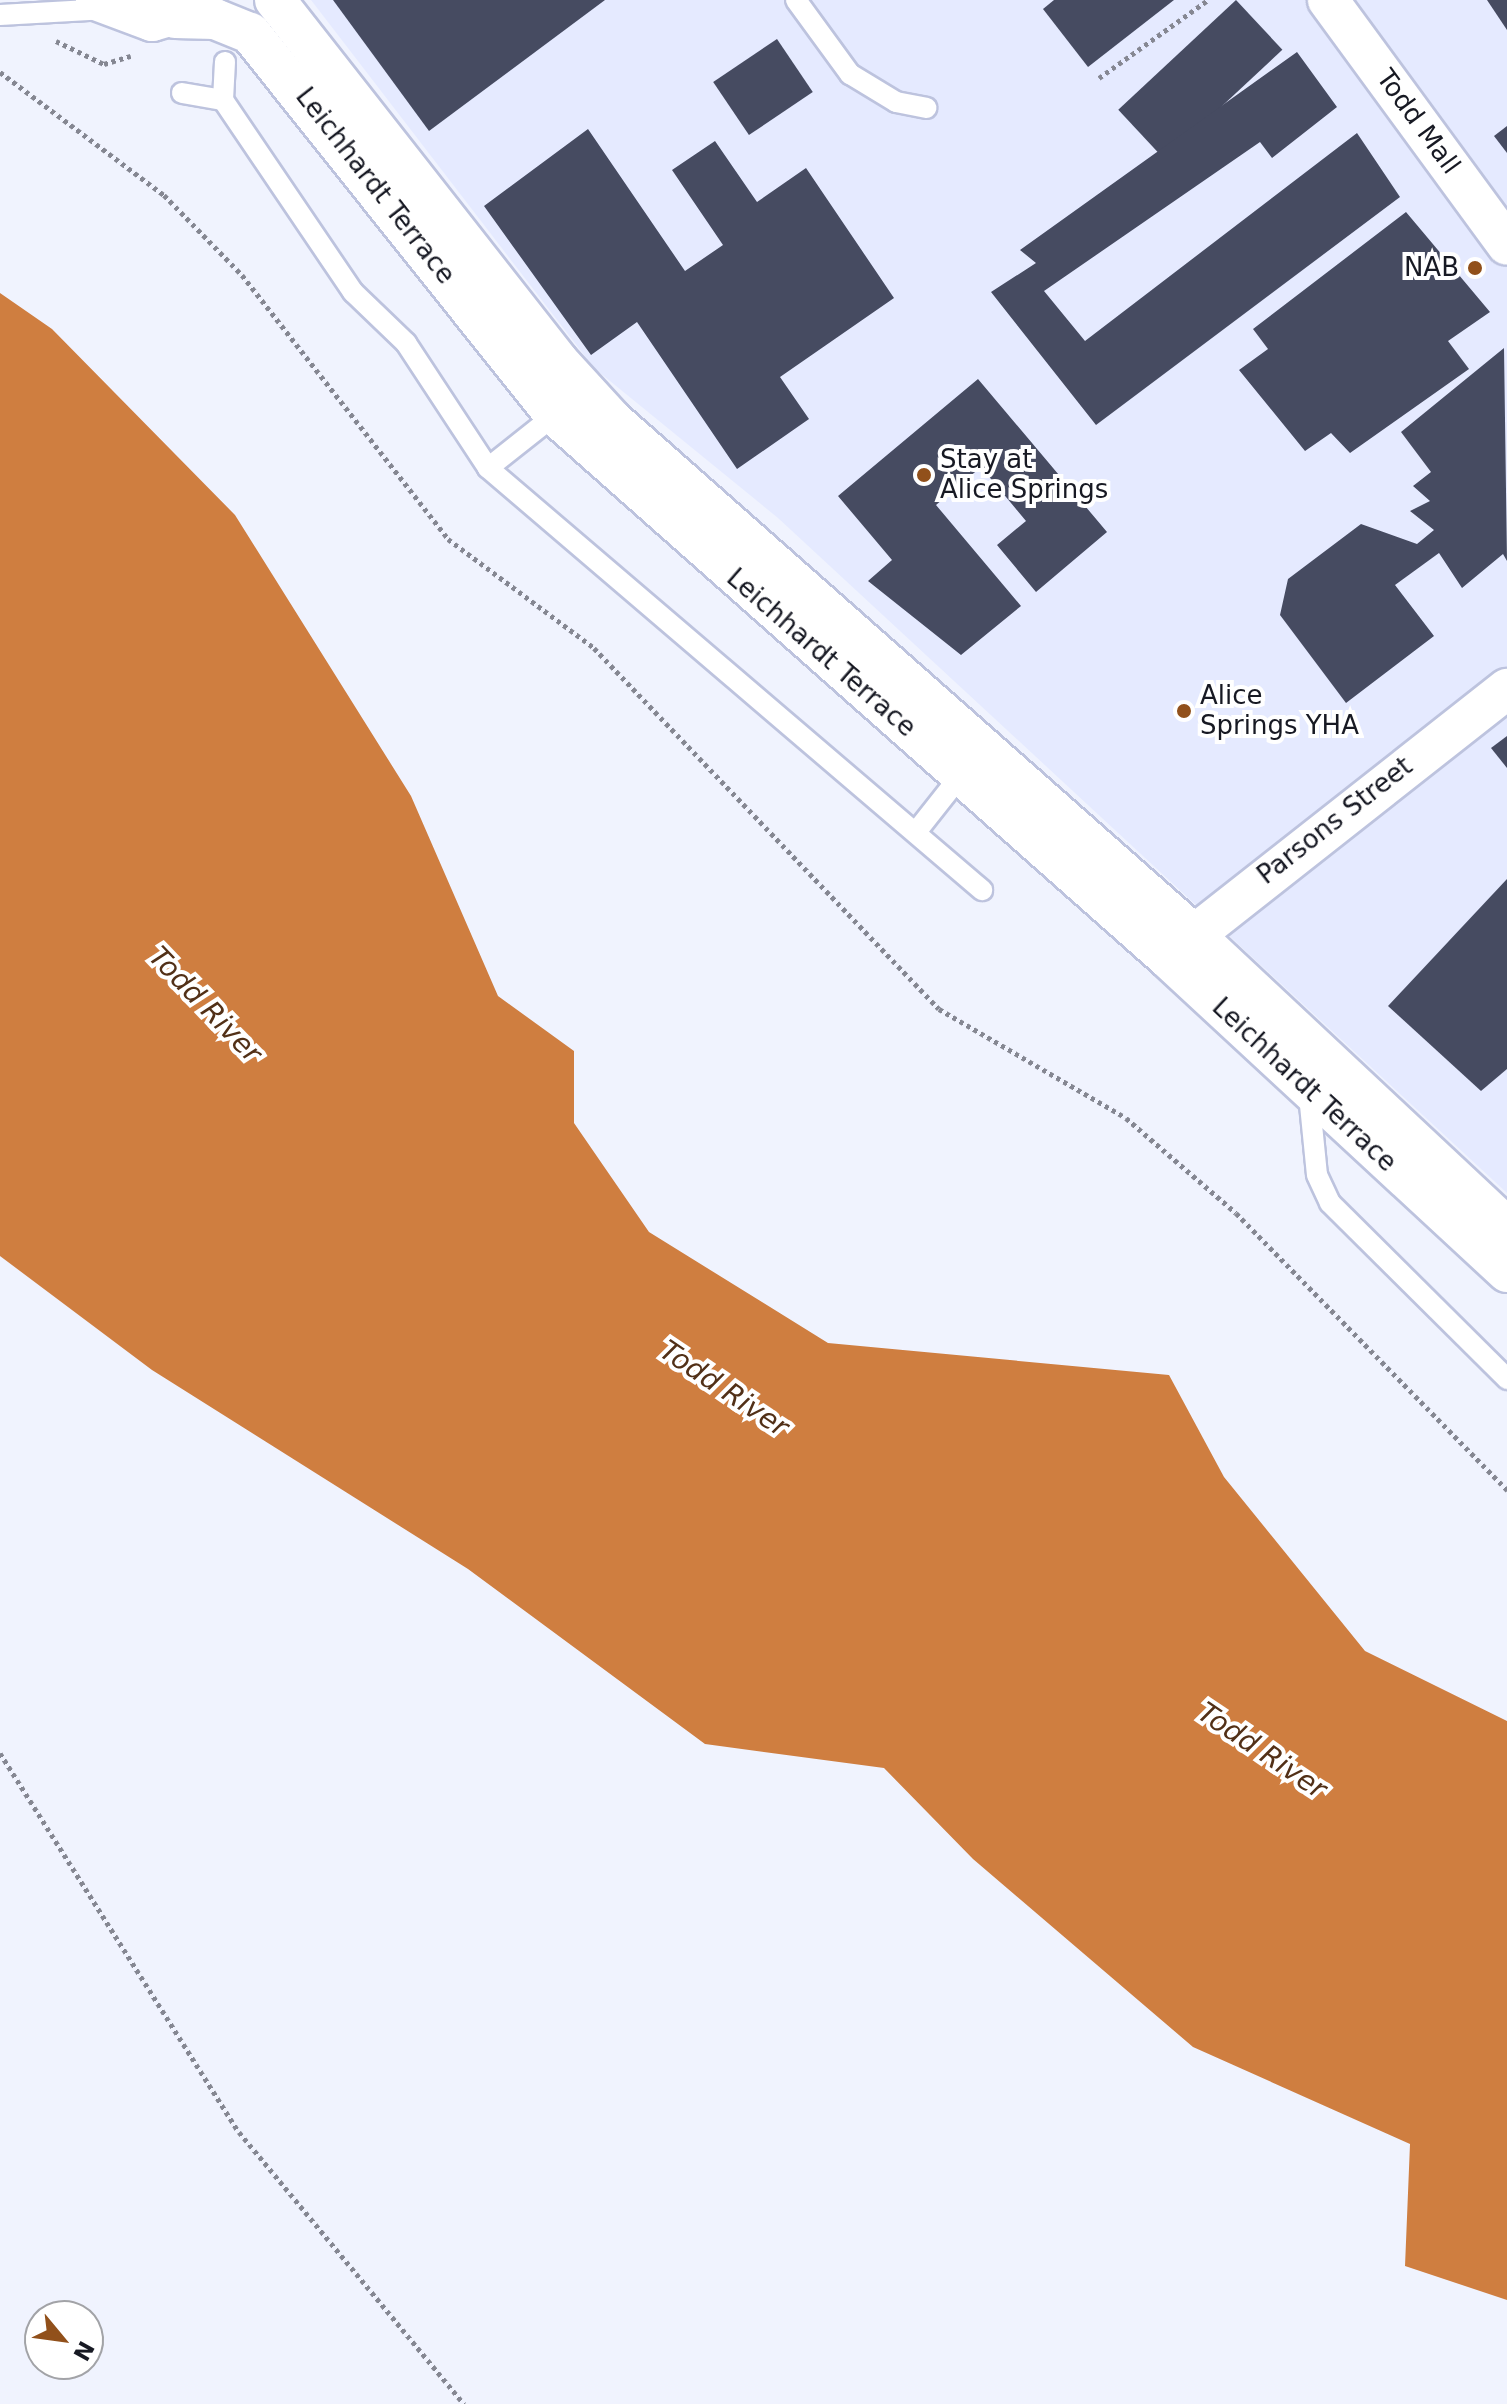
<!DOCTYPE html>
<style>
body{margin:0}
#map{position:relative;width:1507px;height:2404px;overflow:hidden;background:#f0f3fe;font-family:"DejaVu Sans",sans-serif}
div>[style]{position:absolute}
.built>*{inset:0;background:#e5eaff}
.water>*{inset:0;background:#cf7e40}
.building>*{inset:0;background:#464b61;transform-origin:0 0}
.path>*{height:5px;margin-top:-2.5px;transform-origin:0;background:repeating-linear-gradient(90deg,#858792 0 4px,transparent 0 8px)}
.roads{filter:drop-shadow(2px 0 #bdc3de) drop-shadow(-2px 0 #bdc3de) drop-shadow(0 2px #bdc3de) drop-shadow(0 -2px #bdc3de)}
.lane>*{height:20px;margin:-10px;padding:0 10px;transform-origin:10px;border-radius:10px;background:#fff}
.street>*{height:40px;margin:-20px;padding:0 20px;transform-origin:20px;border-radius:20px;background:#fff}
.dots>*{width:22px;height:22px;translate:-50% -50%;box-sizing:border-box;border:4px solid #fff;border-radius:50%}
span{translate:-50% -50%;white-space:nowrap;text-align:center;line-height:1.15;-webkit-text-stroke:8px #fff;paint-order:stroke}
.street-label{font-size:26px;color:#171923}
.poi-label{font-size:26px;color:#171923}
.right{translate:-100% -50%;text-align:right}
.left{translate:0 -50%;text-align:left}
.water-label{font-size:28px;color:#523017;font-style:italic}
.north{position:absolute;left:24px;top:2300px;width:80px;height:80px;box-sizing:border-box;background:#fff;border:2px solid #a2a3a7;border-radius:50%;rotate:119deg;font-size:22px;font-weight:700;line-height:32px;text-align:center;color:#171923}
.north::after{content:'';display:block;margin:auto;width:28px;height:36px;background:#91501b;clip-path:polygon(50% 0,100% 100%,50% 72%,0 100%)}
</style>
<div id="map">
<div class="built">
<div style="clip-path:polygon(311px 0,1507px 0,1507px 1193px,778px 518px,594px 368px)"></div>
</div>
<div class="water">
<div style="clip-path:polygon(0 293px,52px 329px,235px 515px,411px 796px,498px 996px,574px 1051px,574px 1123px,649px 1232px,828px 1343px,1169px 1375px,1224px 1477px,1365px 1651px,1507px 1721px,1507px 2300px,1405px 2266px,1410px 2144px,1193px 2047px,973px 1859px,884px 1768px,705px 1744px,468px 1569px,152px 1370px,0 1256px)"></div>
</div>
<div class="building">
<div style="clip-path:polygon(333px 0,605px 0,429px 131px)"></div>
<div style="clip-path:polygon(1054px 0,1174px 0,1088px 67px,1043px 9px)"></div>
<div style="left:1236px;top:0;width:68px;height:161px;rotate:47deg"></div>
<div style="clip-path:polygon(1487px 0,1507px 0,1507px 30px)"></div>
<div style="left:777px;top:39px;width:64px;height:77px;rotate:56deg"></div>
<div style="clip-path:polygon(1297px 52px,1337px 107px,1272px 158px,1260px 142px,1044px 291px,1085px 341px,1357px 133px,1400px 197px,1096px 425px,991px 292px,1036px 263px,1020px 250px)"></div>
<div style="clip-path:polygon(1507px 126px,1507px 153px,1494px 136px)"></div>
<div style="clip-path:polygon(588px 129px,685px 271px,723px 245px,672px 170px,715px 141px,757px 202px,806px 168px,894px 298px,780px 377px,809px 419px,737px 469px,637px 322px,591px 355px,484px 206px)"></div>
<div style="clip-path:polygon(1406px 212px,1490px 312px,1448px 341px,1469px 369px,1350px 453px,1331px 433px,1305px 451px,1239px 370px,1268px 349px,1253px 329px)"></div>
<div style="clip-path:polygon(1504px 348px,1507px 561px,1503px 554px,1462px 588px,1439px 553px,1395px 585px,1434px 636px,1346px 703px,1280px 615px,1288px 579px,1361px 524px,1417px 544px,1434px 530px,1410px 511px,1430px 501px,1413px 486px,1431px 472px,1401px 432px)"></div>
<div style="clip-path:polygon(978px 379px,1107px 532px,1036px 592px,997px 545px,1026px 521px,981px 467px,936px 505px,1021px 606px,961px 655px,868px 581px,892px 560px,838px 496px)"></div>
<div style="clip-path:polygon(1507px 736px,1507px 768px,1491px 748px)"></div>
<div style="clip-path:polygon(1507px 879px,1507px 1069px,1481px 1091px,1388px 1006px)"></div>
</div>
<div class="path">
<div style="left:56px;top:41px;width:53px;rotate:25.6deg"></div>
<div style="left:104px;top:64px;width:28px;rotate:-17deg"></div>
<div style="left:0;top:72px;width:205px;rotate:36.9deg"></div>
<div style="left:164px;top:195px;width:112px;rotate:45.7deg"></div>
<div style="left:242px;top:275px;width:335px;rotate:52deg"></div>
<div style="left:448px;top:539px;width:182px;rotate:36.7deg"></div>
<div style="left:594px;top:648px;width:499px;rotate:46.3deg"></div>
<div style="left:939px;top:1009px;width:216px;rotate:30.2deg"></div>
<div style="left:1126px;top:1118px;width:145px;rotate:40.8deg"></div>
<div style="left:1236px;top:1213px;width:388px;rotate:45.6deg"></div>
<div style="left:1099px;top:78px;width:134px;rotate:-35.6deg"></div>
<div style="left:0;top:1753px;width:448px;rotate:57.8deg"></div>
<div style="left:239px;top:2132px;width:353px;rotate:50.4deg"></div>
</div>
<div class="roads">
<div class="lane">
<div style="left:796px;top:0;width:92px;rotate:53.9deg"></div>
<div style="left:850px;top:74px;width:54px;rotate:31.3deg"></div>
<div style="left:896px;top:102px;width:31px;rotate:11deg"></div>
<div style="left:0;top:15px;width:107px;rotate:-3.2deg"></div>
<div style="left:182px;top:93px;width:42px;rotate:9.7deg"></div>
<div style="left:223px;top:100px;width:232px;rotate:55.9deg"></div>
<div style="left:353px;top:292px;width:74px;rotate:43.9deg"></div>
<div style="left:406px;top:343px;width:149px;rotate:56.7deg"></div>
<div style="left:488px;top:468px;width:650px;rotate:40.51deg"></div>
<div style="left:223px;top:100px;width:38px;rotate:-87deg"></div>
<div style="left:488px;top:468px;width:92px;rotate:-38.4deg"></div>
<div style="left:916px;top:832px;width:79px;rotate:-51.7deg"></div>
<div style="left:1309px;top:1095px;width:80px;rotate:84.3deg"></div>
<div style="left:1317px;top:1175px;width:31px;rotate:65deg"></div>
<div style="left:1330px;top:1203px;width:250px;rotate:44.8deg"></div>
</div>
<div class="street">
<div style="left:96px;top:0;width:60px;rotate:20.6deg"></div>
<div style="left:152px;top:21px;width:50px;rotate:-16.3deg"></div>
<div style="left:275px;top:0;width:459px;rotate:51.9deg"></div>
<div style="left:558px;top:361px;width:81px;rotate:47.5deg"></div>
<div style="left:613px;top:421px;width:771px;rotate:41.48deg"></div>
<div style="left:1191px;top:932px;width:433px;rotate:43.1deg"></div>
<div style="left:1328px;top:0;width:303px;rotate:53.8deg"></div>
<div style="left:175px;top:18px;width:40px;rotate:1.4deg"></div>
<div style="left:215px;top:19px;width:38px;rotate:22deg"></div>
<div style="left:250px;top:33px;width:489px;rotate:51.4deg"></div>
<div style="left:555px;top:415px;width:819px;rotate:41.53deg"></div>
<div style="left:1168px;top:958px;width:462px;rotate:42.8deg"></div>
<div style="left:1174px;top:951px;width:424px;rotate:-38.2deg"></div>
</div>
</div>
<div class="dots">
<div style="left:1475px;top:268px;background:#91501b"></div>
<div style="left:924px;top:475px;background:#91501b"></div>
<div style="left:1184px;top:711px;background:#91501b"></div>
</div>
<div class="street-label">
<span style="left:1418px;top:122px;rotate:54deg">Todd Mall</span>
<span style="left:375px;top:186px;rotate:52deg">Leichhardt Terrace</span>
<span style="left:821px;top:653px;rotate:41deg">Leichhardt Terrace</span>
<span style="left:1335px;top:821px;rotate:-38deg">Parsons Street</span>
<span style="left:1304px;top:1085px;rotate:43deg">Leichhardt Terrace</span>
</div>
<div class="poi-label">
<span class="right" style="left:1459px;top:268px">NAB</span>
<span class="left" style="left:940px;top:475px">Stay at<br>Alice Springs</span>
<span class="left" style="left:1200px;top:711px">Alice<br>Springs YHA</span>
</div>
<div class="water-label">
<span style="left:205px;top:1005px;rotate:46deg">Todd River</span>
<span style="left:724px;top:1389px;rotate:34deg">Todd River</span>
<span style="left:1262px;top:1751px;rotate:34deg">Todd River</span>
</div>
<div class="north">N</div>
</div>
